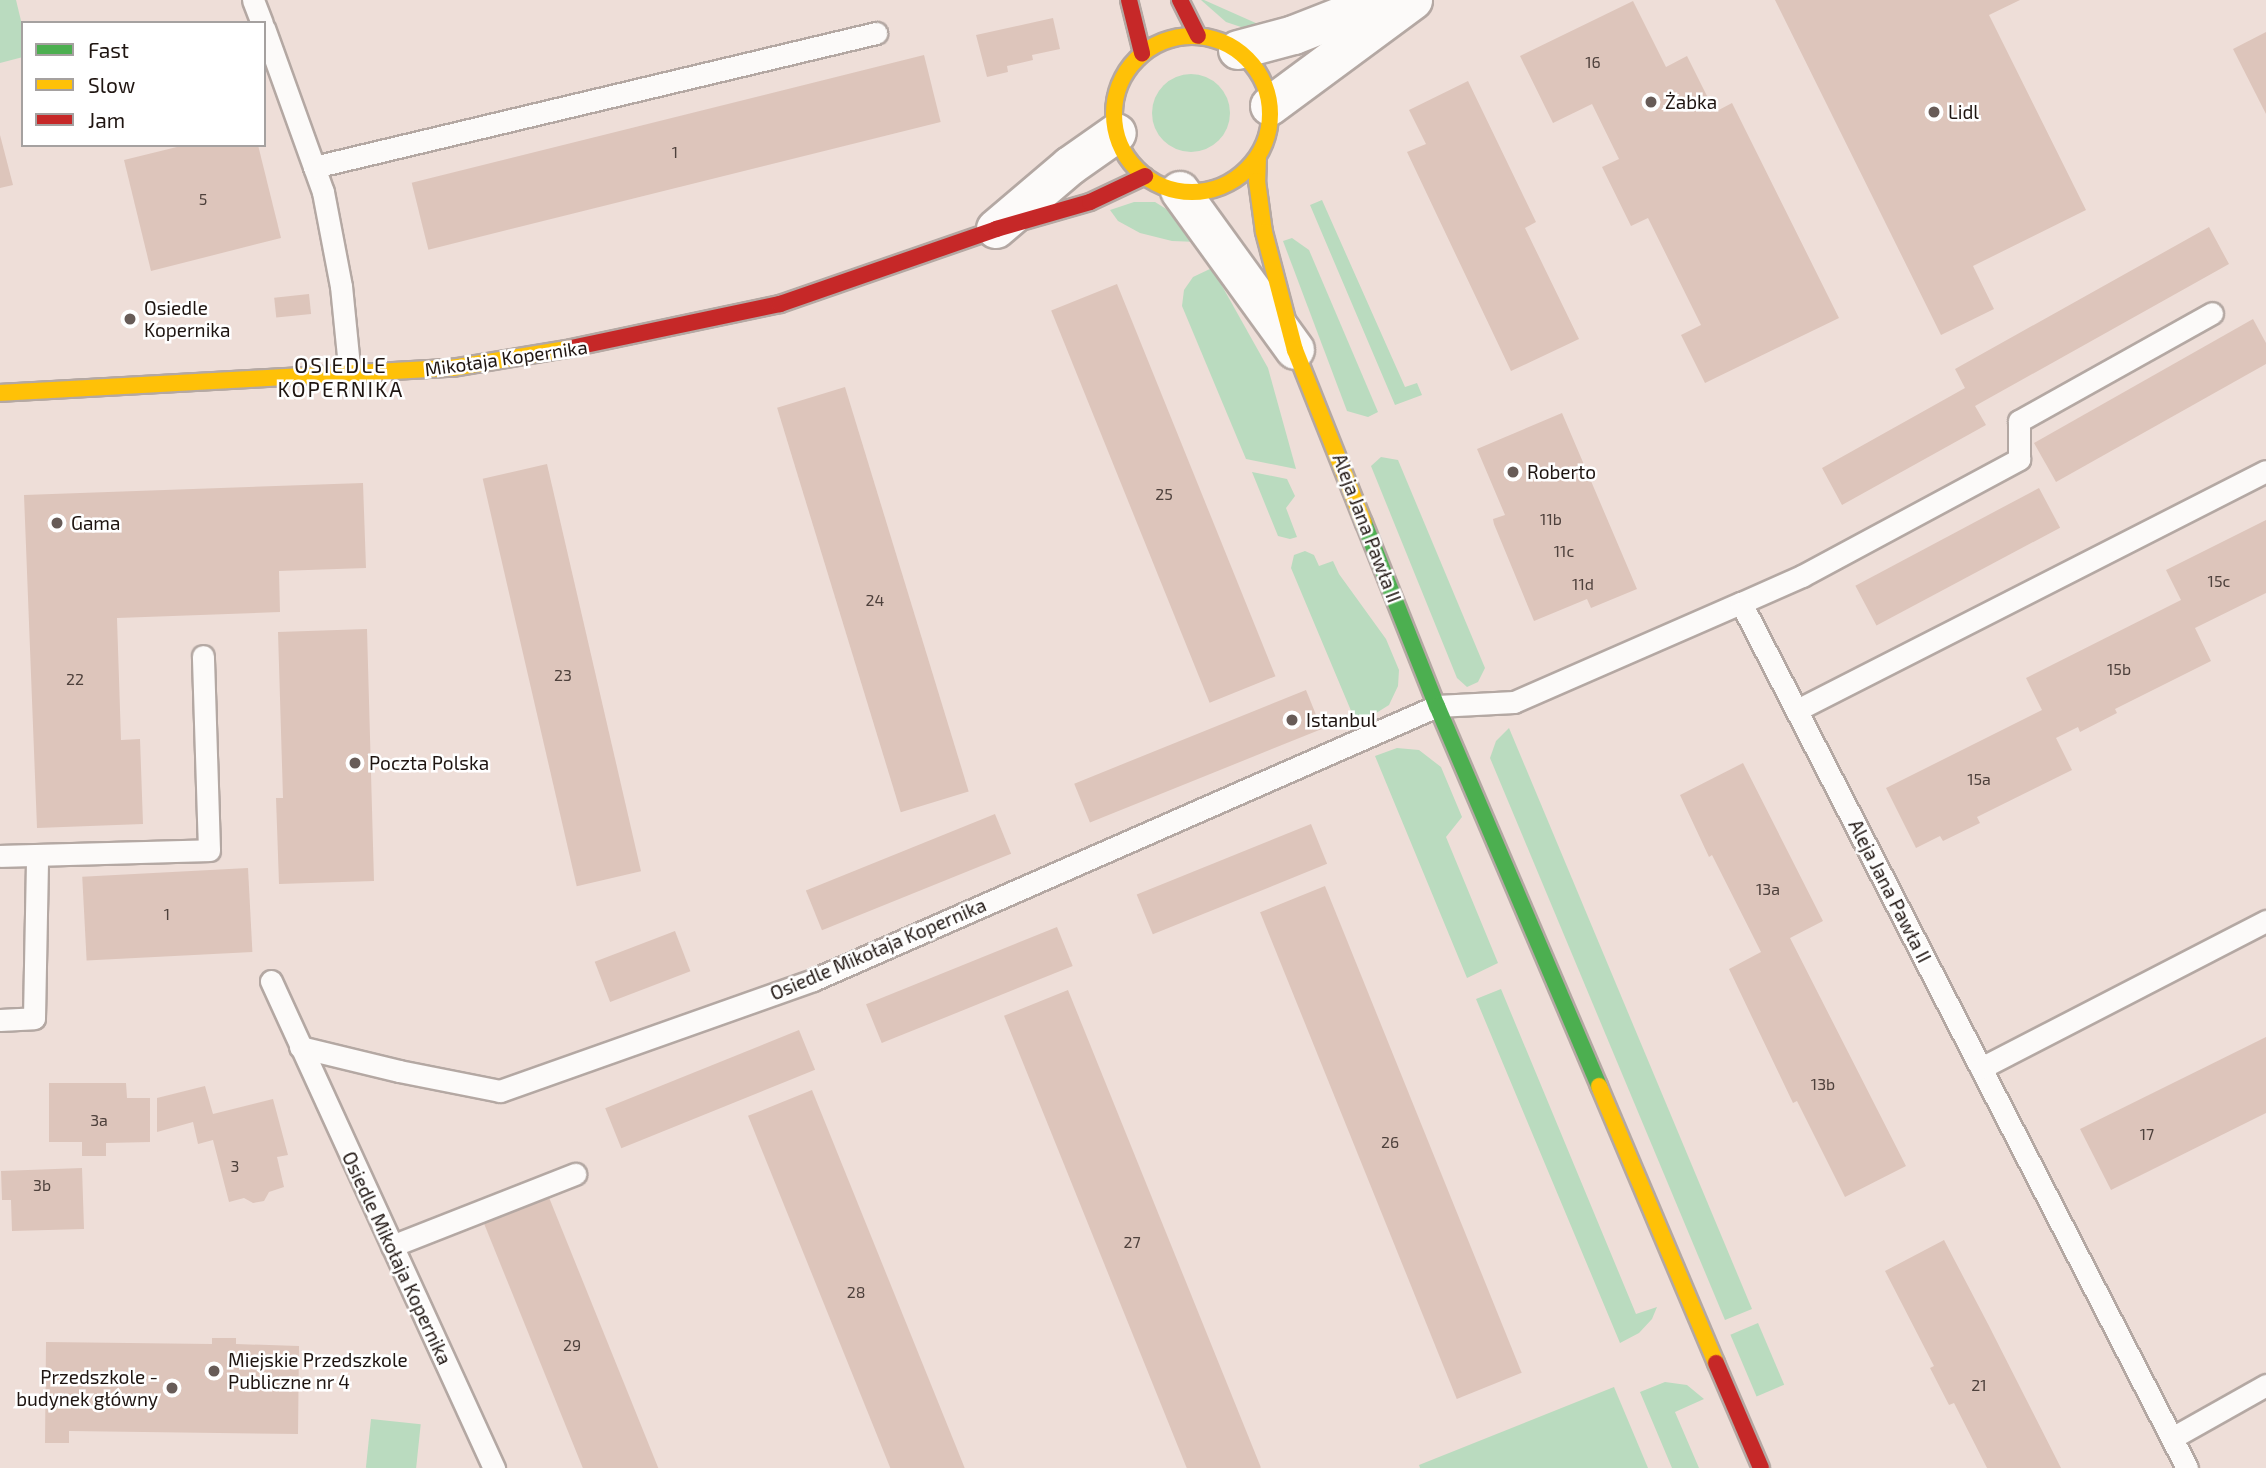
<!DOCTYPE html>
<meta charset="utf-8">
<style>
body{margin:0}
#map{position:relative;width:2266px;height:1468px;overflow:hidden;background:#eeded8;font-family:"Exo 2",sans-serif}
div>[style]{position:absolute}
.green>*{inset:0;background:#badbbf;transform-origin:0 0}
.round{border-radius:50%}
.building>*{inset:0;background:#ddc5bb;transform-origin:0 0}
.roads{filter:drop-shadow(2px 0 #b4a8a3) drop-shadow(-2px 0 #b4a8a3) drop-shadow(0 2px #b4a8a3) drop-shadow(0 -2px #b4a8a3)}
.lane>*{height:21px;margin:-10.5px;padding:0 10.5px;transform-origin:10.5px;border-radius:10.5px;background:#fcfaf9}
.street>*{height:38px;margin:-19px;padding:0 19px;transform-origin:19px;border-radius:19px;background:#fcfaf9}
.fast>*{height:16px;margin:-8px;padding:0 8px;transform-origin:8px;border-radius:8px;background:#4caf50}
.slow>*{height:16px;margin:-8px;padding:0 8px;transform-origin:8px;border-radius:8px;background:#ffc107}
.slow>.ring{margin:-8px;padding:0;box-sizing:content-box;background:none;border:16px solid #ffc107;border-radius:50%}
.jam>*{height:16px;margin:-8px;padding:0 8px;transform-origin:8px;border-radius:8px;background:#c62828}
.dots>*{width:19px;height:19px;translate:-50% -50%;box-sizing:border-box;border:4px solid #fff;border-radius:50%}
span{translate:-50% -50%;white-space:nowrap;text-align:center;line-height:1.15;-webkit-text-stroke:5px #fff;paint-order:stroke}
.number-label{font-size:16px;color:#4e413c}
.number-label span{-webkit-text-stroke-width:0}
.poi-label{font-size:19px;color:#1f1511}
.left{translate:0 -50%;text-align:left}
.right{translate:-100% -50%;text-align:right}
.street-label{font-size:19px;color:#1f1511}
.neighbourhood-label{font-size:21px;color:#1f1511;letter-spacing:2px}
.legend{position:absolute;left:21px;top:21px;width:245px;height:126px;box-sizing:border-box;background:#fff;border:2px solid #a5a1a0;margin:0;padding:9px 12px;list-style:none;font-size:21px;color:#1f1511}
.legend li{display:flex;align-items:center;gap:14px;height:35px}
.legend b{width:35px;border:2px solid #a5a1a0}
</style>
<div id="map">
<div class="green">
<div style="clip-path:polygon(0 0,16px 0,23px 29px,23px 57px,0 63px)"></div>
<div style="clip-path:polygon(1201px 0,1204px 0,1267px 28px,1247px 29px,1226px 22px)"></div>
<div class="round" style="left:1152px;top:74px;width:78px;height:78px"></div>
<div style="clip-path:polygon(1322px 200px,1405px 387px,1417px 383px,1422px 395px,1395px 405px,1310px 205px)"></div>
<div style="clip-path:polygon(1134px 202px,1155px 202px,1176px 215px,1198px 242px,1172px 241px,1140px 233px,1118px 221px,1110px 210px)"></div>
<div style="clip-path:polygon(1292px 238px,1309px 250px,1378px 412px,1368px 417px,1347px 411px,1283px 241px)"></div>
<div style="clip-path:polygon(1212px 268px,1268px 368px,1296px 469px,1246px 459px,1182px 306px,1184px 290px,1193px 277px)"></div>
<div style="clip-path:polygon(1381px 457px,1398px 460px,1485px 668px,1478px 682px,1467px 687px,1457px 678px,1371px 466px)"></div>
<div style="clip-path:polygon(1252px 472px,1287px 479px,1295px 496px,1286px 508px,1297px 537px,1290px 539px,1278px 536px)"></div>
<div style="clip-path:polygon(1305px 551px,1314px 555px,1319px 566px,1333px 561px,1339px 574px,1386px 639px,1399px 670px,1398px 686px,1389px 705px,1357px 725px,1291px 568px,1294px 555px)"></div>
<div style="clip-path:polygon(1509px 728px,1752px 1309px,1725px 1320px,1490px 758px,1496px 741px)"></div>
<div style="clip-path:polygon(1397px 748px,1419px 750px,1441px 767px,1462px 817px,1446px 837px,1498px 963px,1467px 978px,1375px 756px)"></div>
<div style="clip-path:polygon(1501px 989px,1636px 1314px,1657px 1307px,1652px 1319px,1639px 1333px,1620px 1343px,1476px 999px)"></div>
<div style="left:1758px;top:1323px;width:67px;height:30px;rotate:67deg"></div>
<div style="clip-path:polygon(1665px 1382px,1687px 1385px,1704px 1399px,1675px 1412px,1699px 1468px,1672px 1468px,1640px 1392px)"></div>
<div style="clip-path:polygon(1614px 1387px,1648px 1468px,1420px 1468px,1419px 1465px)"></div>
<div style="left:371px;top:1419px;width:50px;height:49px;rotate:6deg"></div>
</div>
<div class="building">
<div style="clip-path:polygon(1775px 0,2020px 0,1989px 15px,2086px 210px,1973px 266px,1994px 309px,1941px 335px)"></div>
<div style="clip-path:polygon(1633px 1px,1666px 67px,1687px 56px,1715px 112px,1732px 103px,1839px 318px,1705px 383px,1681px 335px,1701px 325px,1648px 218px,1631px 226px,1602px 167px,1619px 159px,1592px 104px,1553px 123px,1520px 56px)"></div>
<div style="clip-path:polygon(1053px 18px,1060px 49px,1032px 55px,1033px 60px,1007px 66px,1008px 72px,987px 77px,976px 35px)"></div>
<div style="clip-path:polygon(2266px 32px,2266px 114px,2233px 49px)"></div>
<div style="left:924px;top:55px;width:69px;height:528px;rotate:76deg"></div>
<div style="clip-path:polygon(1468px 81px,1536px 222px,1525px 228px,1579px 339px,1511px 371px,1407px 152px,1426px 144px,1409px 110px)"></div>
<div style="clip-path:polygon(0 135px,13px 185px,0 188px)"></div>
<div style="clip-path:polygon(185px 145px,258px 145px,281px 238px,151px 271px,124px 160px)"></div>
<div style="clip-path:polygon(2209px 227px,2229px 264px,1975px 406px,1986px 425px,1842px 505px,1822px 468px,1965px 388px,1955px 369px)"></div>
<div style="left:1117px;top:284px;width:423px;height:71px;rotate:68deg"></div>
<div style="left:309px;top:294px;width:20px;height:35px;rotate:84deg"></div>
<div style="clip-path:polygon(2253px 319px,2266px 343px,2266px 364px,2056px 482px,2034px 443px)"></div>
<div style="left:845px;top:387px;width:423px;height:71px;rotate:73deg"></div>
<div style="clip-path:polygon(1562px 413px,1637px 589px,1591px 608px,1587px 599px,1534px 621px,1494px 524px,1493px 519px,1505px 515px,1477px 449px)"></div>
<div style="left:547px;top:464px;width:418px;height:66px;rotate:77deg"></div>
<div style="clip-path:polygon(363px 483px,366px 568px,279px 571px,280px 612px,117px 618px,121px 740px,140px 739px,143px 824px,37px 828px,24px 495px)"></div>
<div style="left:2039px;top:488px;width:45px;height:208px;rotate:62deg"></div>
<div style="clip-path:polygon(2266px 520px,2266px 593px,2195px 628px,2211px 661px,2115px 709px,2117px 713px,2080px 732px,2078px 727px,2056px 738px,2072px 770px,1977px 817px,1980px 823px,1943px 841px,1940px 836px,1916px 848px,1886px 788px,2042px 710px,2026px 678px,2181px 600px,2166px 570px)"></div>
<div style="clip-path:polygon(367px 629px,374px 881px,279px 884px,276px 798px,283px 798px,278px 632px)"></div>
<div style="left:1306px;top:690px;width:42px;height:250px;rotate:68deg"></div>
<div style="clip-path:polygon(1743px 763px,1823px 921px,1790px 938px,1906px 1166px,1845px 1197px,1797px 1101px,1793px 1103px,1729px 969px,1761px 952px,1712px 855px,1709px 857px,1680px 795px)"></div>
<div style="left:995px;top:814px;width:43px;height:204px;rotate:68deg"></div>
<div style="left:1311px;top:824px;width:43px;height:188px;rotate:68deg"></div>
<div style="left:248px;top:868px;width:84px;height:166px;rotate:87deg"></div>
<div style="left:1325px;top:886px;width:525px;height:70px;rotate:68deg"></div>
<div style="left:1057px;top:927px;width:42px;height:206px;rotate:68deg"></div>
<div style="left:675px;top:931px;width:43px;height:86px;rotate:69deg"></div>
<div style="left:1068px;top:990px;width:515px;height:69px;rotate:68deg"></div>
<div style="left:799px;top:1030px;width:43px;height:209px;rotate:68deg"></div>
<div style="clip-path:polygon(2266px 1037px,2266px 1113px,2111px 1190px,2080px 1129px)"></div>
<div style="clip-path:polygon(49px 1083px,126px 1083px,127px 1098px,150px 1098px,150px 1142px,106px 1143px,106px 1156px,82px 1156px,82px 1142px,49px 1142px)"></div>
<div style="clip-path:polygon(205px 1086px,213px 1114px,273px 1099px,288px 1155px,277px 1157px,284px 1187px,269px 1192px,264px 1201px,253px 1203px,244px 1198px,229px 1202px,213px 1140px,198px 1144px,193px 1122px,157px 1132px,157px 1098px)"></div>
<div style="left:812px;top:1090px;width:408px;height:69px;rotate:68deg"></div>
<div style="clip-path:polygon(82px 1168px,84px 1229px,12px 1231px,11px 1200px,2px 1200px,1px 1171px)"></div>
<div style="left:548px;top:1195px;width:295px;height:70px;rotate:68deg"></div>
<div style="clip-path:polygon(1944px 1240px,1988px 1324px,2061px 1468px,1987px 1468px,1954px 1403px,1949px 1405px,1930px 1368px,1934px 1366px,1885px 1271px)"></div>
<div style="clip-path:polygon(212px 1338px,236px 1338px,236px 1344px,299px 1346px,298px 1434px,69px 1431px,69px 1443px,45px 1443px,46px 1342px,212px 1344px)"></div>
</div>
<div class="roads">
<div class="lane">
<div style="left:253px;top:0;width:25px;rotate:69deg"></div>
<div style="left:264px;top:28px;width:174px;rotate:70.2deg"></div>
<div style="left:323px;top:192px;width:96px;rotate:79.2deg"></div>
<div style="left:341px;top:286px;width:90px;rotate:84.3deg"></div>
<div style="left:314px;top:167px;width:578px;rotate:-13.41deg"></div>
<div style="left:1741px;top:603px;width:67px;rotate:-23.9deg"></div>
<div style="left:1802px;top:576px;width:247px;rotate:-28.3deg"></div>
<div style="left:2019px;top:459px;width:38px;rotate:-90deg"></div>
<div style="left:2019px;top:421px;width:221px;rotate:-29.2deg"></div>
<div style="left:1797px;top:710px;width:526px;rotate:-27deg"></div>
<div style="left:0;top:856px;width:209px;rotate:-1.6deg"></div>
<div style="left:209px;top:850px;width:194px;rotate:-91.8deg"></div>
<div style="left:271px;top:981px;width:536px;rotate:65.4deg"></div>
<div style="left:0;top:1020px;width:34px;rotate:-3deg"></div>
<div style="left:34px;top:1018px;width:163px;rotate:-88.9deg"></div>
<div style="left:300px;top:1047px;width:102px;rotate:13.6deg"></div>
<div style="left:399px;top:1071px;width:103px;rotate:11.2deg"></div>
<div style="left:500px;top:1091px;width:332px;rotate:-19.5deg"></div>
<div style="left:813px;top:980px;width:682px;rotate:-23.71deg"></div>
<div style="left:1437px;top:706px;width:77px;rotate:-3deg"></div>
<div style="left:1514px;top:702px;width:248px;rotate:-23.6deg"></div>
<div style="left:1741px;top:603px;width:973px;rotate:62.72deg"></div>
<div style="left:1981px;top:1068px;width:321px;rotate:-27.3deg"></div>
<div style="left:392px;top:1246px;width:197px;rotate:-21.5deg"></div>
<div style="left:2172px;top:1438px;width:108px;rotate:-29.4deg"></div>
</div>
<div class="street">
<div style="left:1238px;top:50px;width:58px;rotate:-15deg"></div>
<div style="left:1294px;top:35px;width:96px;rotate:-21.5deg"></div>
<div style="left:1270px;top:106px;width:178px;rotate:-36.5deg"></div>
<div style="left:1180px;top:191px;width:196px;rotate:54.1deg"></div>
<div style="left:996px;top:229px;width:97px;rotate:-40.4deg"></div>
<div style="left:1070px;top:166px;width:57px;rotate:-35.1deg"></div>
</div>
<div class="fast">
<div style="left:1364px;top:523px;width:197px;rotate:68.3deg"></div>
<div style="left:1437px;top:706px;width:413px;rotate:66.9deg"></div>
</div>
<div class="slow">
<div class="ring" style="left:1114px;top:36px;width:140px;height:140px"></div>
<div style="left:1258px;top:157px;width:24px;rotate:92deg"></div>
<div style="left:1257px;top:181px;width:51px;rotate:82.2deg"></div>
<div style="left:1264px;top:232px;width:122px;rotate:75.3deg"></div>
<div style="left:1295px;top:350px;width:186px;rotate:68.3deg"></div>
<div style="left:0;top:393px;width:453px;rotate:-3.2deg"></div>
<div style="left:452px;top:368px;width:121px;rotate:-9.5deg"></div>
<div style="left:1599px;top:1086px;width:301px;rotate:67.1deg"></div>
</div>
<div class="jam">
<div style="left:1129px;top:0;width:55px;rotate:76.2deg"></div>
<div style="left:1180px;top:0;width:40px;rotate:63.4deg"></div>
<div style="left:571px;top:348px;width:214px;rotate:-11.9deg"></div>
<div style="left:780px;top:304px;width:229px;rotate:-19.1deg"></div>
<div style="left:996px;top:229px;width:98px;rotate:-16deg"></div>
<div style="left:1090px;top:202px;width:61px;rotate:-25.3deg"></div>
<div style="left:1716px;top:1363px;width:114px;rotate:66.8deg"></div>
</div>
</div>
<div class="dots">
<div style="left:1651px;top:102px;background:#675b57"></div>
<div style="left:1934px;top:112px;background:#675b57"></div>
<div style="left:130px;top:319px;background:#675b57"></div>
<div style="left:1513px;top:472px;background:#675b57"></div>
<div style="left:57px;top:523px;background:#675b57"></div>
<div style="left:1292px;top:720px;background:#675b57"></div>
<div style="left:355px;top:763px;background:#675b57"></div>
<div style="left:214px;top:1371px;background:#675b57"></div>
<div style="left:172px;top:1388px;background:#675b57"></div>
</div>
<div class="number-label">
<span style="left:1593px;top:62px">16</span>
<span style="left:675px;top:152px">1</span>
<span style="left:203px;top:199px">5</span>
<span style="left:1164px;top:494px">25</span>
<span style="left:1551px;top:519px">11b</span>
<span style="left:1564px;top:551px">11c</span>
<span style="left:2219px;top:581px">15c</span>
<span style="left:1583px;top:584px">11d</span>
<span style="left:875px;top:600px">24</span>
<span style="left:2119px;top:669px">15b</span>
<span style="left:563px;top:675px">23</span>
<span style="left:75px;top:679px">22</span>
<span style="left:1979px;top:779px">15a</span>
<span style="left:1768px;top:889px">13a</span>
<span style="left:167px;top:914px">1</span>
<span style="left:1823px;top:1084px">13b</span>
<span style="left:99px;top:1120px">3a</span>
<span style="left:2147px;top:1134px">17</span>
<span style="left:1390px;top:1142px">26</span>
<span style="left:235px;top:1166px">3</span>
<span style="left:42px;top:1185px">3b</span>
<span style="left:1132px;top:1242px">27</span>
<span style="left:856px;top:1292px">28</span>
<span style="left:572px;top:1345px">29</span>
<span style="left:1979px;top:1385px">21</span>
</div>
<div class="poi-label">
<span class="left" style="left:1665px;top:102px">Żabka</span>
<span class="left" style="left:1948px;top:112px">Lidl</span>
<span class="left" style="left:144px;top:319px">Osiedle<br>Kopernika</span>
<span class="left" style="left:1527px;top:472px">Roberto</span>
<span class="left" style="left:71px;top:523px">Gama</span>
<span class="left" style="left:1306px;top:720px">Istanbul</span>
<span class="left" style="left:369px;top:763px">Poczta Polska</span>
<span class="left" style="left:228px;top:1371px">Miejskie Przedszkole<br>Publiczne nr 4</span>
<span class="right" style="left:158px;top:1388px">Przedszkole -<br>budynek główny</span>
</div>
<div class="street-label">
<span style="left:506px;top:358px;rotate:-8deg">Mikołaja Kopernika</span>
<span style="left:1367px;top:528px;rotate:69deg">Aleja Jana Pawła II</span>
<span style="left:1890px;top:891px;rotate:63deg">Aleja Jana Pawła II</span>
<span style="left:878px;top:949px;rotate:-23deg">Osiedle Mikołaja Kopernika</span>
<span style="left:397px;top:1258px;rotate:65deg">Osiedle Mikołaja Kopernika</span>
</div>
<div class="neighbourhood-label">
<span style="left:341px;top:377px">OSIEDLE<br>KOPERNIKA</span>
</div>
<ul class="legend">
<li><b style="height:9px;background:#4caf50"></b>Fast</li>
<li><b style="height:9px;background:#ffc107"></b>Slow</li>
<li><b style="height:9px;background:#c62828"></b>Jam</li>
</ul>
</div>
